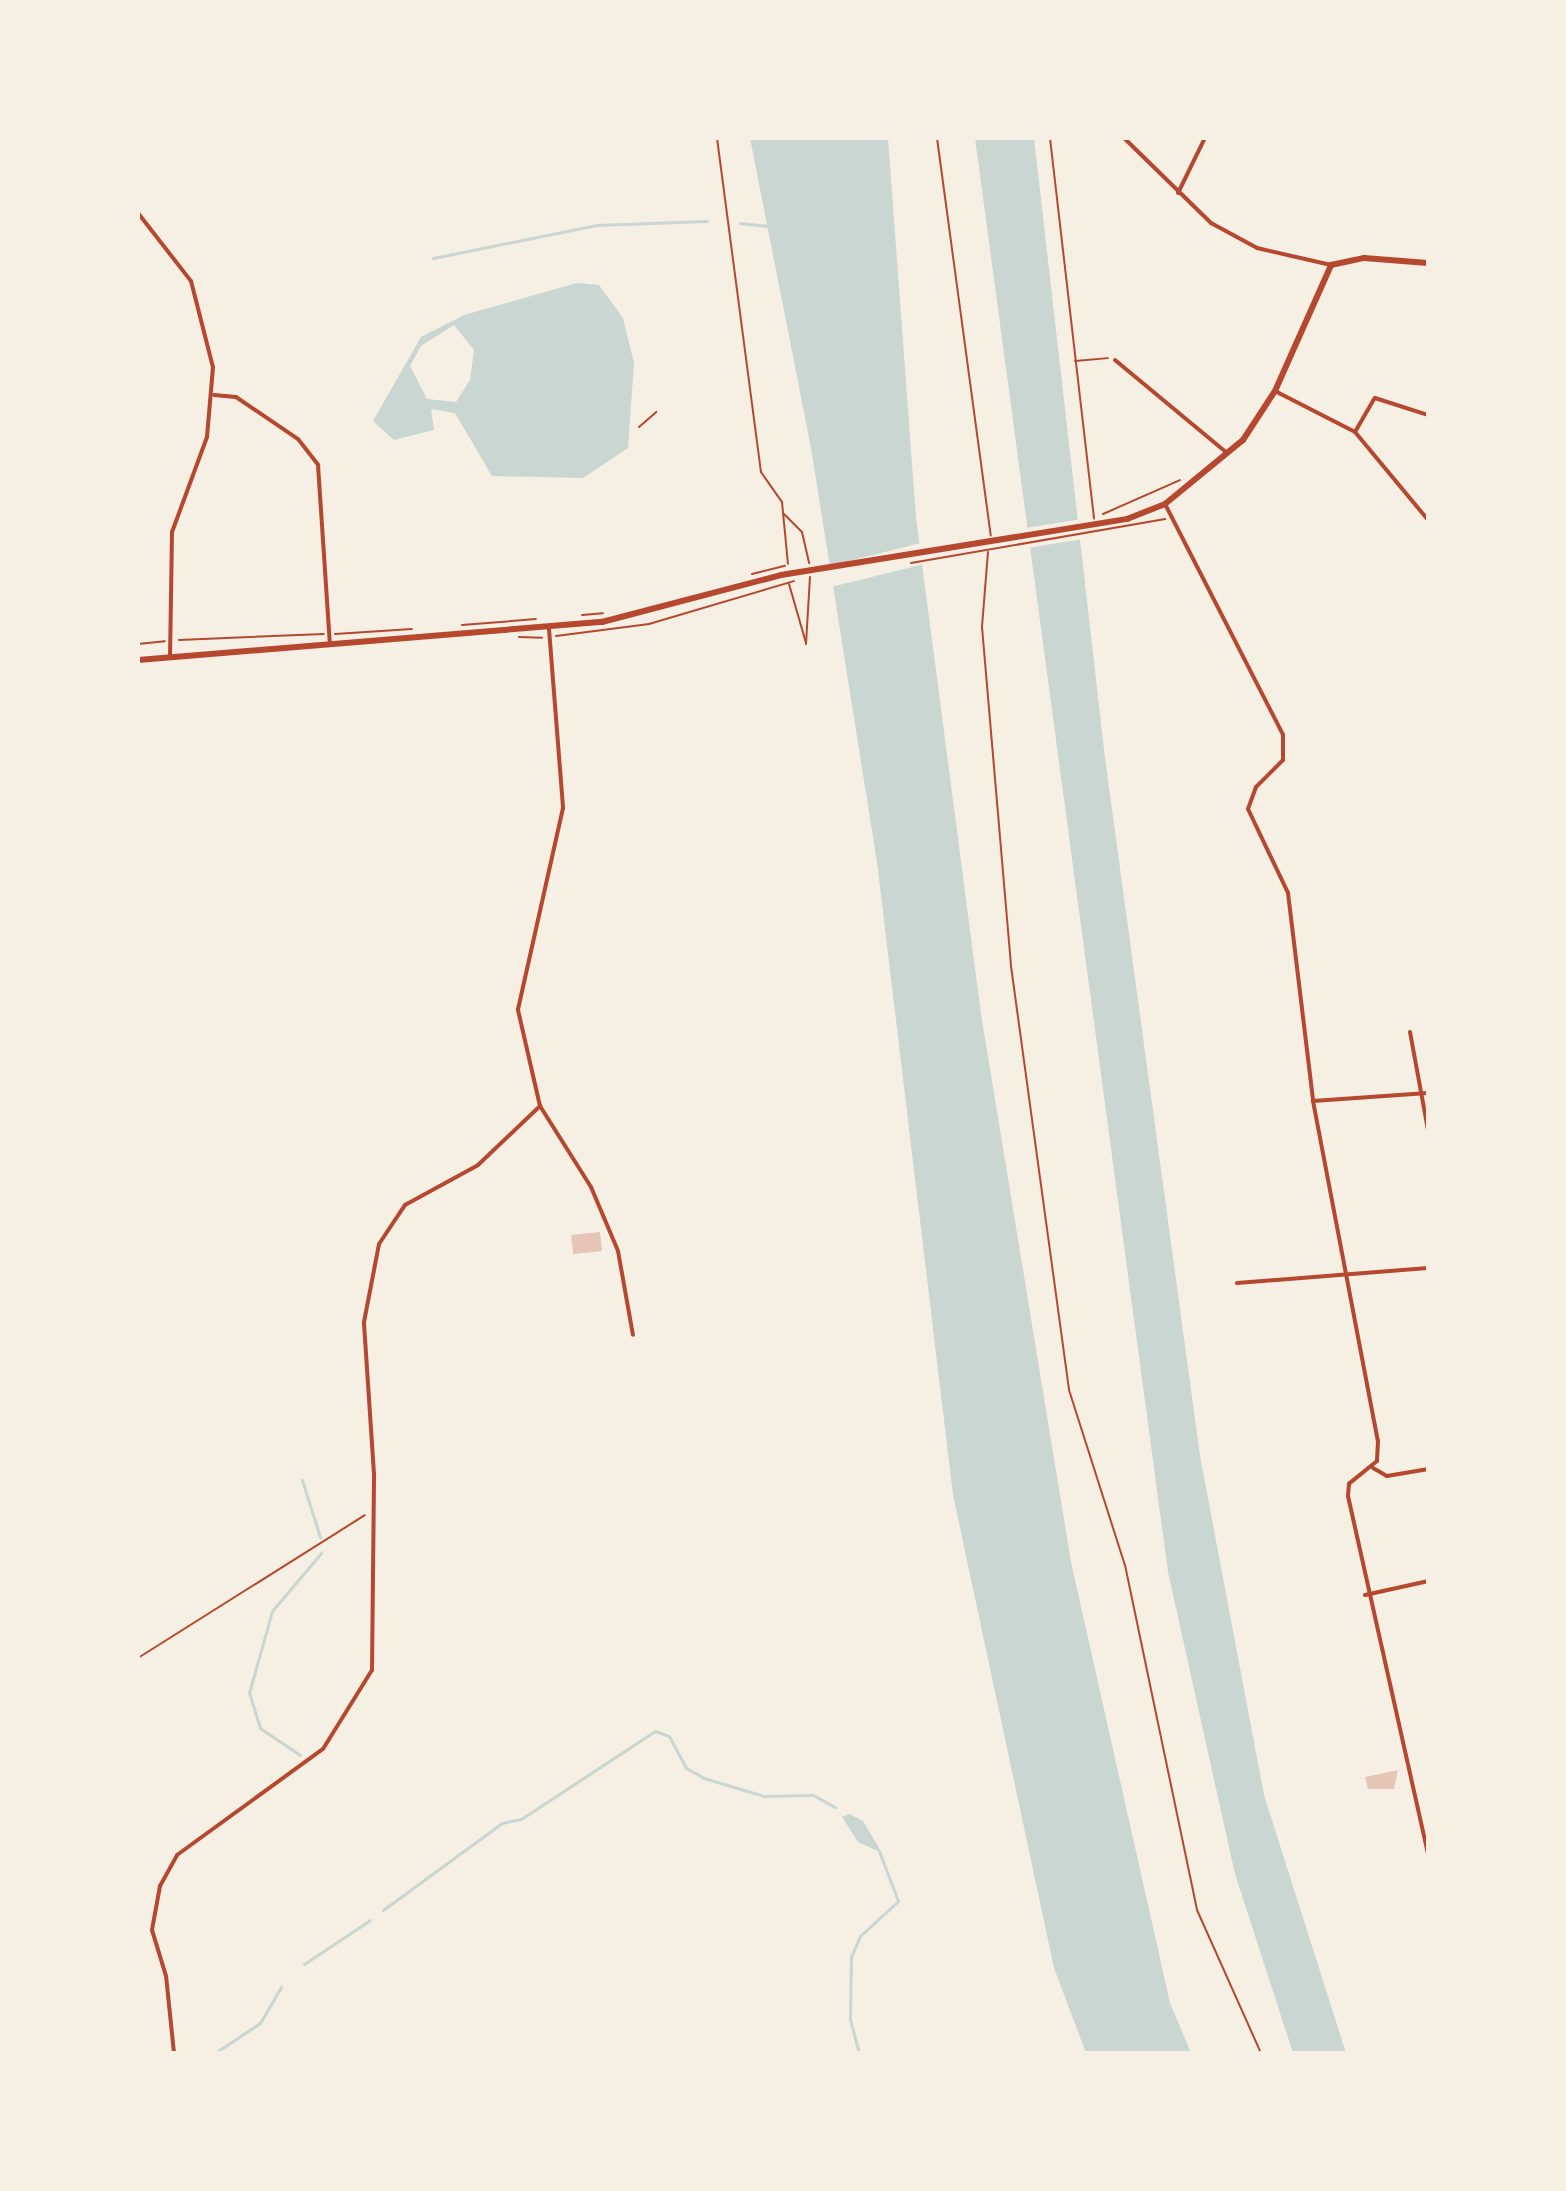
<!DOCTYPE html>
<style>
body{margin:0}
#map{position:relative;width:1566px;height:2191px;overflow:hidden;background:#f6efe4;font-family:"Roboto Condensed",sans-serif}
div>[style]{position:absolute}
.water>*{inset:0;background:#c9d6d2}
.pier>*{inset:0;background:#f6efe4;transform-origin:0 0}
.stream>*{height:3px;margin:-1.5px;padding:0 1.5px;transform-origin:1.5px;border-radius:1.5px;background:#c9d6d2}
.building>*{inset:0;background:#e6c5b7;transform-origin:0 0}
.path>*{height:2px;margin:-1px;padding:0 1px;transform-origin:1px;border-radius:1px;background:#b5482f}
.service>*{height:2px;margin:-1px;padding:0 1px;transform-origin:1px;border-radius:1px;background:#b5482f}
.minor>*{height:4px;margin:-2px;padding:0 2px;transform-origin:2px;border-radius:2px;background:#b5482f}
.secondary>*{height:6px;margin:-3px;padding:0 3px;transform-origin:3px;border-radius:3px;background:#b5482f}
span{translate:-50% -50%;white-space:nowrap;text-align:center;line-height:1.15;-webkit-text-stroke:6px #f6efe4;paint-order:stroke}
.frame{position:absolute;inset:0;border:140px solid #f6efe4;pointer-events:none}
</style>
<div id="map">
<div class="water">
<div style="clip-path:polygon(750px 138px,888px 138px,916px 518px,981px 1014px,1071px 1562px,1170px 2003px,1191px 2053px,1086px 2053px,1054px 1968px,953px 1495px,877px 862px,811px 448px)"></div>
<div style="clip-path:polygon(975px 138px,1034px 138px,1105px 758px,1200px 1456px,1264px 1795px,1346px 2053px,1293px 2053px,1235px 1874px,1168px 1572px)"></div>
<div style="clip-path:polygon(evenodd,577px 283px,599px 285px,623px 318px,634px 363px,628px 448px,583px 478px,492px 476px,455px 413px,431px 409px,434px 430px,394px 440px,373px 421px,421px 337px,464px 315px,577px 283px,454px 325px,474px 350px,470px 380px,456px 402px,427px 399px,410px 366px,421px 346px,454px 325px)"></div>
<div style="clip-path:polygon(849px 1814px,863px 1821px,882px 1853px,858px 1842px,842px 1817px)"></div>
</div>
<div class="pier">
<div style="left:1082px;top:519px;width:20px;height:62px;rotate:81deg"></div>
<div style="left:925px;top:542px;width:21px;height:104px;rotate:76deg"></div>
</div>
<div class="stream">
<div style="left:740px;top:223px;width:28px;rotate:6deg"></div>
<div style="left:433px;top:258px;width:166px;rotate:-11.4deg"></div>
<div style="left:596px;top:225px;width:111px;rotate:-2.1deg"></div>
<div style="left:302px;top:1480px;width:60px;rotate:72.5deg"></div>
<div style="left:300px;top:1755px;width:48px;rotate:-146deg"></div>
<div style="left:260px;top:1728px;width:37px;rotate:-107deg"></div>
<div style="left:249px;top:1693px;width:85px;rotate:-74.3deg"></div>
<div style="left:272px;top:1611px;width:76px;rotate:-49.8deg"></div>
<div style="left:383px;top:1910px;width:147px;rotate:-36.2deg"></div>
<div style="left:502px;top:1823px;width:19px;rotate:-12deg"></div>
<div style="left:521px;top:1819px;width:160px;rotate:-33.3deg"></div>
<div style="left:655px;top:1731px;width:15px;rotate:20deg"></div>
<div style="left:669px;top:1736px;width:36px;rotate:62deg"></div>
<div style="left:686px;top:1768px;width:21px;rotate:29deg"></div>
<div style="left:704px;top:1778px;width:63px;rotate:16.7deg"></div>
<div style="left:764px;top:1796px;width:49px;rotate:-1.2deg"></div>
<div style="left:813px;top:1795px;width:25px;rotate:29deg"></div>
<div style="left:304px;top:1964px;width:79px;rotate:-33.7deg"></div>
<div style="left:215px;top:2053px;width:54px;rotate:-33.7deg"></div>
<div style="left:260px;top:2023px;width:42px;rotate:-59.7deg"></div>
<div style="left:859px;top:2053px;width:35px;rotate:-105deg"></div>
<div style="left:850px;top:2019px;width:62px;rotate:-89.1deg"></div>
<div style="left:851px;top:1957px;width:23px;rotate:-67deg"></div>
<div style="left:860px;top:1936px;width:52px;rotate:-42.6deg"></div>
<div style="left:898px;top:1901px;width:53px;rotate:-110.8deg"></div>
</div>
<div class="building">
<div style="left:600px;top:1232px;width:19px;height:29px;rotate:84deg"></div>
<div style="clip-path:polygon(1398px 1770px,1394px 1789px,1368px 1789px,1365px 1777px)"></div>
</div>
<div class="path">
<div style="left:717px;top:138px;width:337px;rotate:82.5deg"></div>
<div style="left:761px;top:472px;width:37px;rotate:55deg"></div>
<div style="left:782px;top:502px;width:62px;rotate:84.5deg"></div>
<div style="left:1050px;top:138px;width:383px;rotate:83.4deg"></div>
<div style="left:1075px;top:361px;width:33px;rotate:-5deg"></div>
<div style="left:639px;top:427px;width:23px;rotate:-41deg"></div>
<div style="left:784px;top:514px;width:25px;rotate:45deg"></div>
<div style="left:802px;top:532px;width:32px;rotate:77deg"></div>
<div style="left:1103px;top:514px;width:84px;rotate:-23.8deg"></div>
<div style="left:988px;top:552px;width:75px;rotate:94.6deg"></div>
<div style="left:982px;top:627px;width:340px;rotate:85.1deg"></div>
<div style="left:1011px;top:966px;width:428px;rotate:82.2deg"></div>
<div style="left:1069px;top:1390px;width:184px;rotate:72.3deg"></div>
<div style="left:1125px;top:1565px;width:352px;rotate:78.2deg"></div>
<div style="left:1197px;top:1910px;width:157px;rotate:65.9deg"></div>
<div style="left:911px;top:563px;width:258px;rotate:-9.8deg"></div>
<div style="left:752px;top:574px;width:34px;rotate:-14deg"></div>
<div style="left:789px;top:584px;width:61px;rotate:73.9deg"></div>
<div style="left:582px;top:615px;width:21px;rotate:-5deg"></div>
<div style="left:462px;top:625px;width:74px;rotate:-4.6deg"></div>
<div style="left:335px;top:634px;width:77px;rotate:-3.7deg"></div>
<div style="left:556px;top:636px;width:94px;rotate:-7.4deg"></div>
<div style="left:649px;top:624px;width:151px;rotate:-16.5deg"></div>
<div style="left:519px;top:637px;width:23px;rotate:2deg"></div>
<div style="left:179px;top:640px;width:145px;rotate:-2.4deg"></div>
<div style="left:138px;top:644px;width:27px;rotate:-6deg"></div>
<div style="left:806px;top:644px;width:67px;rotate:-86.6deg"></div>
<div style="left:138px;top:1658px;width:268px;rotate:-32.2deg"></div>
</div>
<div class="service">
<div style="left:937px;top:138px;width:401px;rotate:82.3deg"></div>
</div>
<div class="minor">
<div style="left:1124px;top:138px;width:122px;rotate:44.3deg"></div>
<div style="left:1211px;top:223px;width:52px;rotate:28.5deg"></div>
<div style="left:1257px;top:248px;width:76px;rotate:12.9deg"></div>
<div style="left:1178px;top:193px;width:61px;rotate:-63.9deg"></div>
<div style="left:138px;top:213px;width:86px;rotate:52.1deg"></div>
<div style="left:191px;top:281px;width:89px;rotate:75.7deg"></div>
<div style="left:213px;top:367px;width:70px;rotate:94.9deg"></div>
<div style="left:207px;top:437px;width:101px;rotate:110.2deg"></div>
<div style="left:172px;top:532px;width:125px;rotate:90.9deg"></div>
<div style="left:1115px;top:360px;width:146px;rotate:39.7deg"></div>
<div style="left:1275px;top:391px;width:90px;rotate:27.1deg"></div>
<div style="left:1355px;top:432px;width:114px;rotate:50.3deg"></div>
<div style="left:214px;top:395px;width:22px;rotate:5deg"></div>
<div style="left:236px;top:397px;width:75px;rotate:34.1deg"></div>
<div style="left:298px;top:439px;width:33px;rotate:52deg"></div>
<div style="left:318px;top:465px;width:179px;rotate:86.2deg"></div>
<div style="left:1355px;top:432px;width:39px;rotate:-60deg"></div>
<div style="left:1375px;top:398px;width:56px;rotate:17.8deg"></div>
<div style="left:1165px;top:504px;width:259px;rotate:62.9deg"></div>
<div style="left:1283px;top:735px;width:25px;rotate:90deg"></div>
<div style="left:1283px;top:760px;width:38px;rotate:135deg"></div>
<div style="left:1256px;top:787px;width:23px;rotate:110deg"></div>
<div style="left:1248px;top:809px;width:93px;rotate:64.5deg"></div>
<div style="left:1288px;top:893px;width:209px;rotate:83.1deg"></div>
<div style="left:1313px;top:1101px;width:346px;rotate:79.2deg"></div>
<div style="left:1378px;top:1441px;width:20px;rotate:93deg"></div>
<div style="left:1377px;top:1461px;width:36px;rotate:141deg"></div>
<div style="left:1349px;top:1484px;width:12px;rotate:95deg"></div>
<div style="left:1348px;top:1496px;width:367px;rotate:77.4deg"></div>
<div style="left:549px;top:629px;width:180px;rotate:85.5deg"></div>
<div style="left:563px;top:808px;width:207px;rotate:102.6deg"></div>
<div style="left:518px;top:1010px;width:98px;rotate:77.1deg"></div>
<div style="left:540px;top:1106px;width:96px;rotate:57.8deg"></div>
<div style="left:591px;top:1187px;width:69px;rotate:67.1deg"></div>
<div style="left:618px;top:1251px;width:85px;rotate:79.9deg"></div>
<div style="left:1410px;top:1032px;width:100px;rotate:79.6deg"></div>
<div style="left:1313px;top:1101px;width:115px;rotate:-4deg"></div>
<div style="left:1237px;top:1283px;width:192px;rotate:-4.5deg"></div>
<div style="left:1373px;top:1468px;width:16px;rotate:30deg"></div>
<div style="left:1387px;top:1476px;width:42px;rotate:-9.7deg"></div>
<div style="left:1365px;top:1595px;width:65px;rotate:-12.5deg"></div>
<div style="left:174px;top:2053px;width:77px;rotate:-95.9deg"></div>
<div style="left:166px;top:1976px;width:48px;rotate:-106.9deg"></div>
<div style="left:152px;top:1930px;width:45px;rotate:-79.7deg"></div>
<div style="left:160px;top:1886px;width:35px;rotate:-61deg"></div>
<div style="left:177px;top:1855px;width:180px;rotate:-36deg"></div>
<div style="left:323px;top:1749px;width:93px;rotate:-58.2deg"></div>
<div style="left:372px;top:1670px;width:196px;rotate:-89.4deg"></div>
<div style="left:374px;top:1474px;width:152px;rotate:-93.8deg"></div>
<div style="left:364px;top:1322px;width:79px;rotate:-79.1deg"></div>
<div style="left:379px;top:1244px;width:47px;rotate:-56.3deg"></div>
<div style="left:405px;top:1205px;width:83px;rotate:-28.7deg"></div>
<div style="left:478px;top:1165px;width:86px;rotate:-43.6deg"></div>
</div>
<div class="secondary">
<div style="left:138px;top:660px;width:466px;rotate:-4.7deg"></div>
<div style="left:602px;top:622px;width:185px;rotate:-14.7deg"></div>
<div style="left:781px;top:575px;width:351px;rotate:-9.2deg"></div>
<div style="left:1127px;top:519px;width:41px;rotate:-21.5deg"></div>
<div style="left:1165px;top:504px;width:101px;rotate:-39.4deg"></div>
<div style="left:1243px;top:440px;width:59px;rotate:-56.9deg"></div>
<div style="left:1275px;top:391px;width:138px;rotate:-66deg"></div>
<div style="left:1331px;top:265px;width:34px;rotate:-12deg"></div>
<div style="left:1364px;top:258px;width:64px;rotate:4.5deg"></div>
</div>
<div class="frame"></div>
</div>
